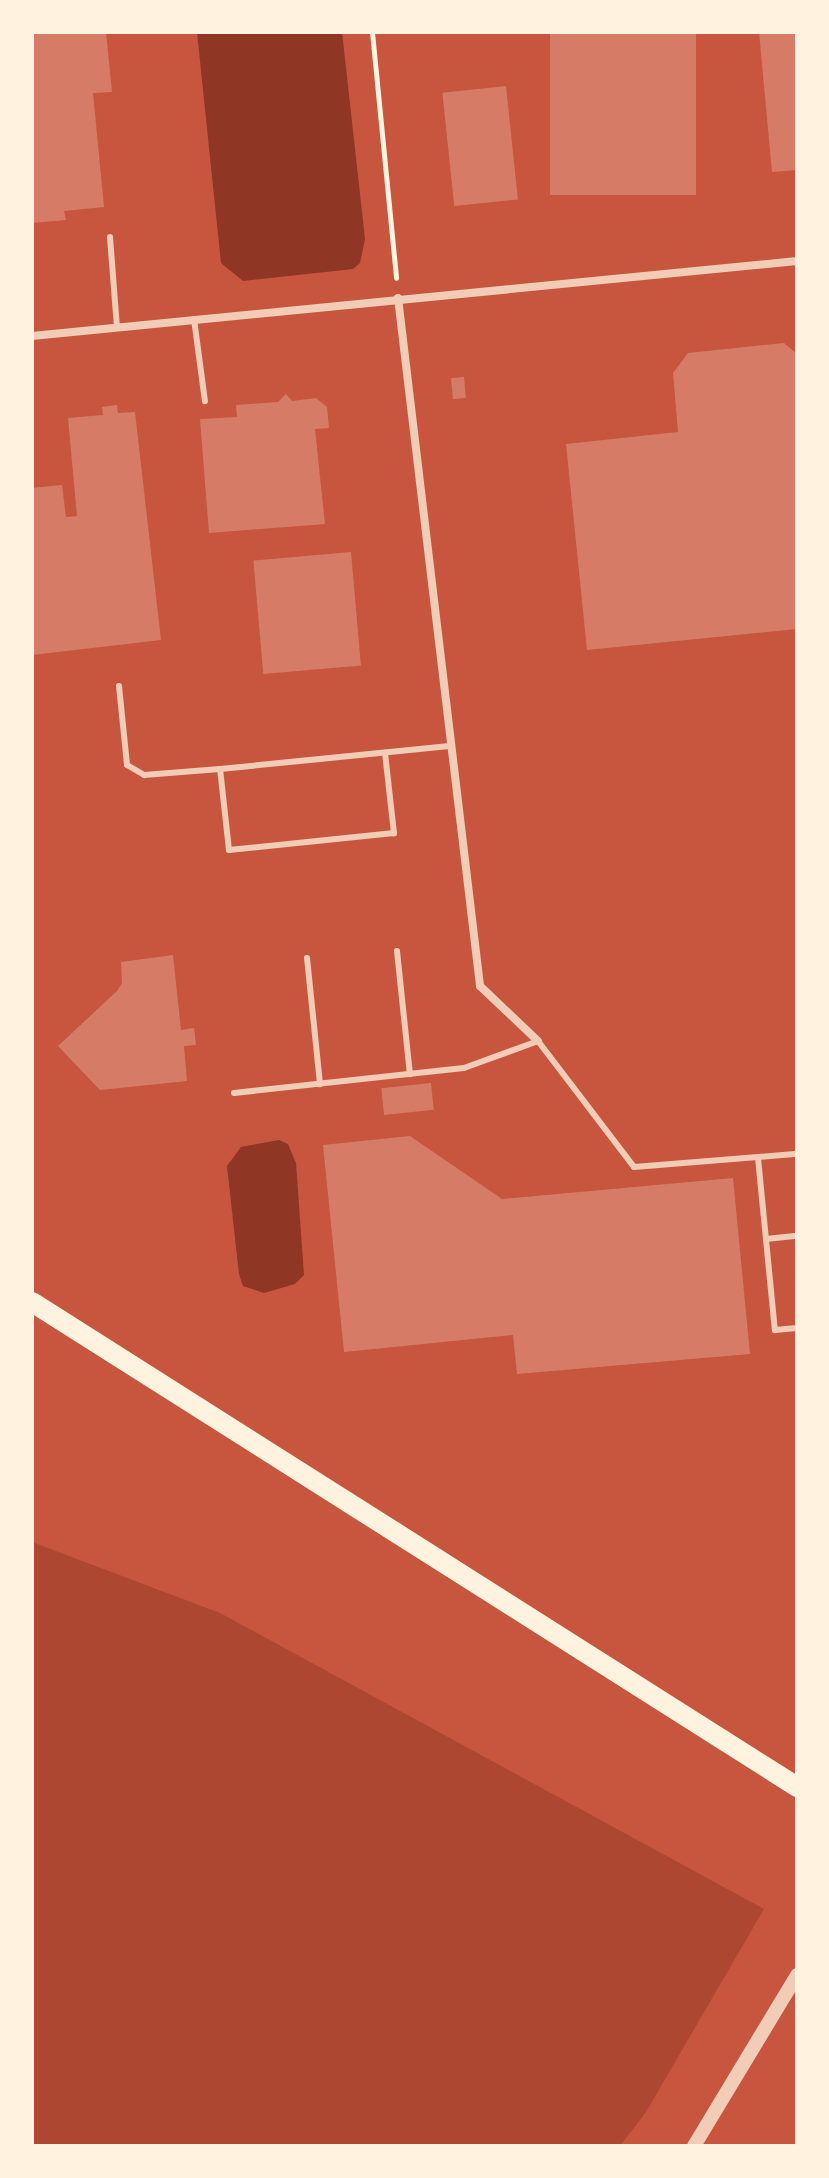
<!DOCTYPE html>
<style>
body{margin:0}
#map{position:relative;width:829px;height:2178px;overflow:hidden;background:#c8553d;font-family:"Source Sans 3",sans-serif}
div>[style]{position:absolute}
.green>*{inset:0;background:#ae4732}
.water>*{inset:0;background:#8f3625}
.building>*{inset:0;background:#d67c66;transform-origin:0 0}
.path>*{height:5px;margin:-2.5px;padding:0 2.5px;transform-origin:2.5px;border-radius:2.5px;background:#fff3e0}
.service>*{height:6px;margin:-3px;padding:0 3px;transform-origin:3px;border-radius:3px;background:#f1ccb7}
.minor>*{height:8px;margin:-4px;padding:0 4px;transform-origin:4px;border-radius:4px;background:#f1ccb7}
.tertiary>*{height:14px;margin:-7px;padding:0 7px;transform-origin:7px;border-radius:7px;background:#f1ccb7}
.primary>*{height:20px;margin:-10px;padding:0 10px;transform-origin:10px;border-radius:10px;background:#fff3e0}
span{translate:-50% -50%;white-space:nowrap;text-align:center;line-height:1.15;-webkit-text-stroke:6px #fff3e0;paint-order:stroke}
.frame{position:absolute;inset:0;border:34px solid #fff3e0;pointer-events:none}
</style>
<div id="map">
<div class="green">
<div style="clip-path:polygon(32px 1542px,220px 1613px,764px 1909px,646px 2112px,620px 2146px,32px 2146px)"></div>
</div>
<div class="water">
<div style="clip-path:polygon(197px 32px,342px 32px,365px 239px,360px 263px,353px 269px,243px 281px,221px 263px)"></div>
<div style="clip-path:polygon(279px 1140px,288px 1144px,296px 1163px,304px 1275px,295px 1284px,264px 1293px,243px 1286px,239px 1274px,227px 1166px,241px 1147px)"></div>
</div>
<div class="building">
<div style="clip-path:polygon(32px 32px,106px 32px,112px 92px,93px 93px,104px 207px,64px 211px,66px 220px,32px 223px)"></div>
<div style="left:550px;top:32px;width:146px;height:163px"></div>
<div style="clip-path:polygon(759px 32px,797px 32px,797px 170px,772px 172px)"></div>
<div style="left:506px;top:86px;width:114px;height:64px;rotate:84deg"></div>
<div style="clip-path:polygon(784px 343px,797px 354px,797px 629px,587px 650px,566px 444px,678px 432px,673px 373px,688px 353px)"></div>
<div style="left:464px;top:377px;width:21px;height:13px;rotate:85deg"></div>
<div style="clip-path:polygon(286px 394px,292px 401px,316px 398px,327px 407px,329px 428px,315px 429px,325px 524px,209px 533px,200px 419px,237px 417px,236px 405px,278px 402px)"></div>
<div style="clip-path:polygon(117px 405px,118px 413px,135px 412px,161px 640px,32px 655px,32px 488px,62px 485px,66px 517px,77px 516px,68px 418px,103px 415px,102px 407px)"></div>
<div style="left:351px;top:552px;width:114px;height:98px;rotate:85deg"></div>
<div style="clip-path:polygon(173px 955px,181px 1030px,194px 1028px,196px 1045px,184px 1046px,187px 1081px,100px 1090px,58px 1046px,117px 991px,122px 983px,121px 962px)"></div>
<div style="left:431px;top:1083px;width:27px;height:50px;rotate:84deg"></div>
<div style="clip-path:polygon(410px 1136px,502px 1199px,733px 1178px,750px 1354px,517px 1374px,513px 1335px,344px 1352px,323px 1145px)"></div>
</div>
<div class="path">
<div style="left:372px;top:32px;width:247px;rotate:84.4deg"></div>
</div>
<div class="service">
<div style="left:110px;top:237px;width:90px;rotate:85.6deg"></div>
<div style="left:194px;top:319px;width:83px;rotate:82.4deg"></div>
<div style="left:119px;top:686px;width:79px;rotate:84.2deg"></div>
<div style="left:127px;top:765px;width:20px;rotate:30deg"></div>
<div style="left:144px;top:775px;width:76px;rotate:-4.5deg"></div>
<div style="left:385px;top:753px;width:81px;rotate:83.6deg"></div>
<div style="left:394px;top:833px;width:166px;rotate:174.1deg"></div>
<div style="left:229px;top:850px;width:81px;rotate:-96.3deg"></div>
<div style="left:220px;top:769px;width:233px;rotate:-5.7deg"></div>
<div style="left:397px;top:951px;width:124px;rotate:84deg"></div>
<div style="left:307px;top:958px;width:127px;rotate:84.1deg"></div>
<div style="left:234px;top:1093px;width:231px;rotate:-6.2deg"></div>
<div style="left:464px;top:1068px;width:79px;rotate:-20deg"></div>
<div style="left:538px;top:1041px;width:158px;rotate:52.7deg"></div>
<div style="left:634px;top:1167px;width:164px;rotate:-4.6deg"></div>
<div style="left:758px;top:1158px;width:173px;rotate:84.4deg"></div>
<div style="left:775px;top:1330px;width:22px;rotate:-5deg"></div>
<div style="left:766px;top:1239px;width:31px;rotate:-6deg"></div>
</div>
<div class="minor">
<div style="left:398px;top:298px;width:693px;rotate:83.2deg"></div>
<div style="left:480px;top:986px;width:80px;rotate:43.5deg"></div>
<div style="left:32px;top:336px;width:769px;rotate:-5.6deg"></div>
</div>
<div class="tertiary">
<div style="left:694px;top:2146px;width:200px;rotate:-58.9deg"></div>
</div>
<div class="primary">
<div style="left:32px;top:1302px;width:906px;rotate:32.37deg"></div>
</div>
<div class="frame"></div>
</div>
